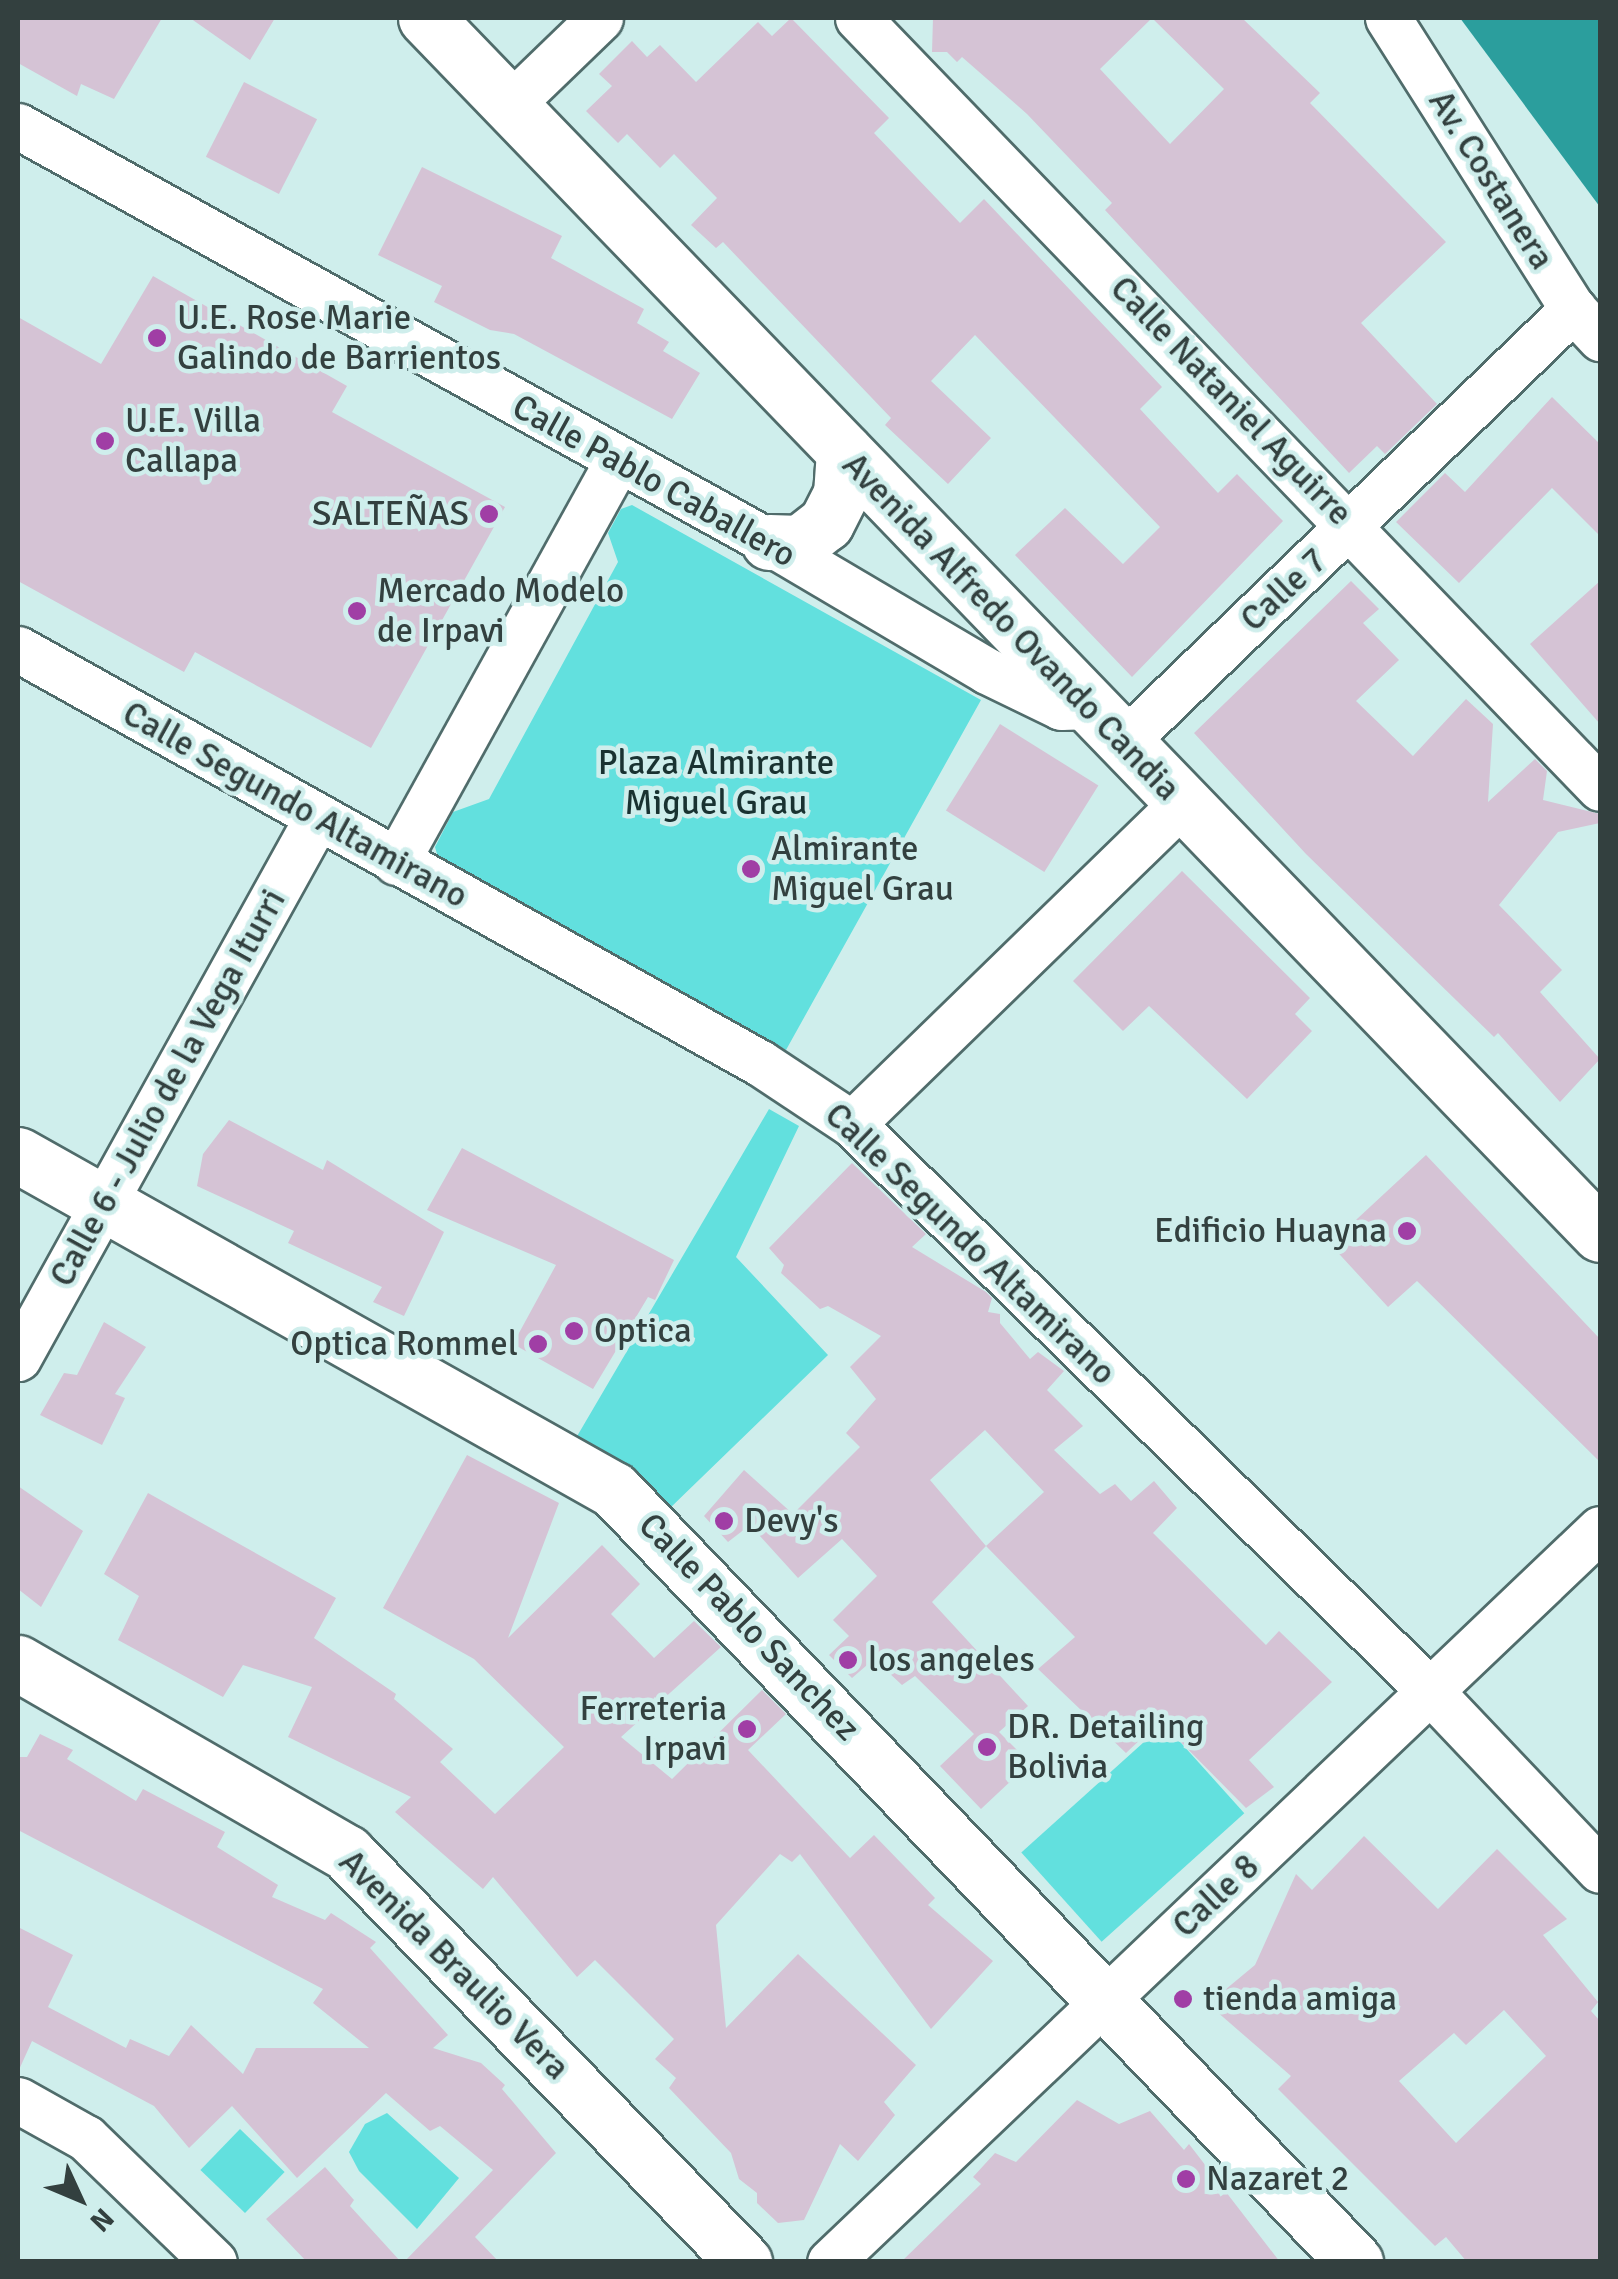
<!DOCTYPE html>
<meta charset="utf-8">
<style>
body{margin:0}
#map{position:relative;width:1618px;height:2279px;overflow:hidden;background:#cfeeec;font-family:Signika,sans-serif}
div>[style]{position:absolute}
.green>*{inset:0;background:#62e0de;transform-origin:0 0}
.water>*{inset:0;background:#2b9e9d}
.building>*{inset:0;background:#d5c3d5;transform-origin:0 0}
.roads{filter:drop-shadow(2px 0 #506c6b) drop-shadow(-2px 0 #506c6b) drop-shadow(0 2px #506c6b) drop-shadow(0 -2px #506c6b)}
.street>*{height:45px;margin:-22.5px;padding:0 22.5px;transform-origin:22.5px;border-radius:22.5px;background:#fff}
.secondary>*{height:55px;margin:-27.5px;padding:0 27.5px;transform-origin:27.5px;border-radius:27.5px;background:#fff}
.dots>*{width:28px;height:28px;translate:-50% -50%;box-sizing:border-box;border:5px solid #cfeeec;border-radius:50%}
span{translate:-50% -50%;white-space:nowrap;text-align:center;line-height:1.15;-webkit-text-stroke:9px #cfeeec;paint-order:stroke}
.street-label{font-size:35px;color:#33403f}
.poi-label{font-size:35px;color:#33403f}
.left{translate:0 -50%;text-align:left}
.right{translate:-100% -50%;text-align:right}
.park-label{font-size:35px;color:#193231}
.frame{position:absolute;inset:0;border:20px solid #33403f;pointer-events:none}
.north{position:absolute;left:30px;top:2149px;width:100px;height:100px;-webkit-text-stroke:8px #cfeeec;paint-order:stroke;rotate:134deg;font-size:28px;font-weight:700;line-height:40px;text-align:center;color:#33403f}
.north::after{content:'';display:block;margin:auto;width:35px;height:45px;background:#33403f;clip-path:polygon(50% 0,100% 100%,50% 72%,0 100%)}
</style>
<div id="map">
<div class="green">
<div style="clip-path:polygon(632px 505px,981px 700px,786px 1050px,439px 861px,435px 847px,453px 812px,489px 799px,618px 562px,608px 533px,621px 509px)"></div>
<div style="clip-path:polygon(769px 1109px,799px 1126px,736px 1257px,828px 1355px,669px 1509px,576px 1438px)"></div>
<div style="left:1164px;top:1724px;width:120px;height:192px;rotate:48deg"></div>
<div style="clip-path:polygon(387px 2113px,459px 2178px,417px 2229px,359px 2171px,349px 2152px,365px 2124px)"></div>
<div style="left:240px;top:2129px;width:62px;height:57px;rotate:44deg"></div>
</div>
<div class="water">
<div style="clip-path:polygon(1460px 18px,1600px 18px,1600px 207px)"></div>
</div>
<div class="building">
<div style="clip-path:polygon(18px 18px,162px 18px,114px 99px,81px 84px,77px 96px,18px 63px)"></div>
<div style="clip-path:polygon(190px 18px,275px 18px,250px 60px)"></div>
<div style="clip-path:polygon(791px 18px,889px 118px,874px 133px,960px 223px,984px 199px,1162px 387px,1140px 409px,1218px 493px,1237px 474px,1283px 521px,1132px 677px,1015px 555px,1065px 508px,1123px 564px,1160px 527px,975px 335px,931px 381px,991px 438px,948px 484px,885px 425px,891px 418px,723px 242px,716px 248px,691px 225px,717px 198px,674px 154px,660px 168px,627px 134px,618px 143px,586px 111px,612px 86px,599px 74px,632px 41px,647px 57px,660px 45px,696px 82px,758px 22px,772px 36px)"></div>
<div style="clip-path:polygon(evenodd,933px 18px,1242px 18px,1320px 93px,1310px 103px,1446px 242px,1361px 323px,1437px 404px,1385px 454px,1377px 446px,1349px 473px,1105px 210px,1112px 203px,1027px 114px,962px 57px,957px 62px,947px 52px,932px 52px,933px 18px,1152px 18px,1224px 89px,1170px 144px,1100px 69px,1152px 18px)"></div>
<div style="left:244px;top:82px;width:82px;height:84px;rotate:27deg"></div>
<div style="clip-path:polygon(422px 167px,562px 236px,551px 258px,644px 309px,637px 323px,669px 342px,663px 351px,700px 373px,672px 419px,514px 334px,490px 330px,434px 302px,442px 286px,378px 255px)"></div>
<div style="clip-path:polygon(153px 276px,347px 386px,332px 412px,505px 507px,371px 748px,195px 652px,184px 672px,18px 581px,18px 317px,101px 364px)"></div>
<div style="clip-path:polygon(1552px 397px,1600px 444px,1600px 536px,1552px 488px,1459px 583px,1396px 522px,1445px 473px,1465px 492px)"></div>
<div style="clip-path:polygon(1351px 581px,1379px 609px,1363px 623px,1399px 660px,1356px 701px,1413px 756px,1466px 699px,1493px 724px,1488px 802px,1535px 759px,1547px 771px,1543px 800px,1600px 814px,1600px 823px,1558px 832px,1499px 905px,1562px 970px,1540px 992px,1600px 1059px,1560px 1102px,1498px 1033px,1494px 1037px,1306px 854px,1194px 733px)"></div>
<div style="clip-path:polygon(1600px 581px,1600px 724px,1530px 644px)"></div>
<div style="left:1000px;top:724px;width:116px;height:102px;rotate:32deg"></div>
<div style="clip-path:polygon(1182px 871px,1310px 998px,1295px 1014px,1312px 1031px,1247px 1099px,1149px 1006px,1123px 1031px,1073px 981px)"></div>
<div style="clip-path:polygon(229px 1120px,323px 1170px,327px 1160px,444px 1232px,404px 1316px,373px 1302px,382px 1287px,288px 1243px,294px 1231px,197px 1186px,203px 1154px)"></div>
<div style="clip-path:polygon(462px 1148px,674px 1260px,655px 1300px,648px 1297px,593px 1389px,513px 1344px,556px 1265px,427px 1210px)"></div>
<div style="clip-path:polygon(1426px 1155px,1600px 1339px,1600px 1462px,1417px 1281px,1388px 1307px,1330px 1244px)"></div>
<div style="clip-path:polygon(evenodd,852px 1163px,926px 1234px,912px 1247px,986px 1292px,992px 1298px,988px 1312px,1000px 1314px,1000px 1323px,1030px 1359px,1038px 1352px,1064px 1371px,1047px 1390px,1083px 1426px,1054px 1450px,1100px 1494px,1115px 1484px,1131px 1501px,1154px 1481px,1177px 1508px,1153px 1533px,1266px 1645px,1279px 1631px,1332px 1682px,1249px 1760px,1274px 1787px,1246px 1808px,1160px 1721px,1126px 1753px,1038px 1669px,1075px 1637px,986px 1546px,932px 1602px,1028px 1706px,999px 1732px,1030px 1763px,981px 1809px,940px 1766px,974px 1734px,915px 1676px,902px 1685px,874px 1659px,852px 1678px,829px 1655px,849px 1636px,833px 1620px,877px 1576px,842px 1539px,798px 1578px,750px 1525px,728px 1542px,704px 1516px,744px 1470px,793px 1514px,860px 1447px,846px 1433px,876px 1399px,850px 1367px,881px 1336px,828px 1306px,820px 1309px,781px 1273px,784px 1265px,769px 1248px,852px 1163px,985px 1430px,1044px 1492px,986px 1546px,930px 1480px,985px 1430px)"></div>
<div style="clip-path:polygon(104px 1322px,146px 1347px,115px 1394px,125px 1398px,102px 1445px,40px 1415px,64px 1373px,77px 1375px)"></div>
<div style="clip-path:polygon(467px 1455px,559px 1503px,508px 1638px,602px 1545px,640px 1584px,611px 1614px,654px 1658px,694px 1621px,721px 1647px,621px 1737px,672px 1779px,762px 1690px,786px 1714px,748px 1750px,850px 1858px,874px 1835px,935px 1898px,928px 1905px,993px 1961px,931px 2029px,800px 1854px,792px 1862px,780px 1854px,716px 1925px,726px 2028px,798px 1954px,916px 2065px,884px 2102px,895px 2115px,858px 2161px,840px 2144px,804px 2220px,778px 2223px,757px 2203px,757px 2193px,739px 2179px,731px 2153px,669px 2088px,676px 2078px,655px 2059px,674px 2039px,595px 1960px,577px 1977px,493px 1877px,483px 1889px,395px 1812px,411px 1797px,288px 1737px,312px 1687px,243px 1665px,223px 1697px,118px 1640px,139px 1596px,104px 1574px,148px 1493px,336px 1598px,314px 1638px,396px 1694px,394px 1699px,453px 1749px,440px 1762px,495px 1814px,564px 1747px,474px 1659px,383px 1608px)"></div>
<div style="clip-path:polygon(18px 1486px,83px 1531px,41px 1607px,18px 1589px)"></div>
<div style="clip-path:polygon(40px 1734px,73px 1750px,67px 1759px,136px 1801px,143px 1789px,225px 1832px,217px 1847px,278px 1885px,272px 1897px,325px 1920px,331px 1913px,376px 1942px,370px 1948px,448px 2035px,433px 2048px,481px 2063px,505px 2085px,502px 2089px,556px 2153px,475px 2237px,499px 2262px,404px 2262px,493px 2170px,440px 2126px,430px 2131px,386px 2093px,297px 2178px,232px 2106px,189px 2148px,154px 2106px,32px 2041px,18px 2072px,18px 1927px,73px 1955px,48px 2007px,126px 2048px,130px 2039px,169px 2056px,191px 2025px,243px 2074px,256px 2048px,369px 2048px,313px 2003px,323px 1989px,18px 1830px,18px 1757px,27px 1757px)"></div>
<div style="clip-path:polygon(evenodd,1364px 1836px,1438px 1909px,1497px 1849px,1567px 1919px,1543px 1935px,1598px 2002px,1591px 2011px,1600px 2021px,1600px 2262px,1467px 2262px,1446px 2237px,1435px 2246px,1278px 2089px,1291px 2076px,1208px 2004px,1255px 1965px,1296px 1874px,1312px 1890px,1364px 1836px,1504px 2010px,1546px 2056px,1456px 2143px,1399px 2081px,1454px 2033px,1466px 2045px,1504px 2010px)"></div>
<div style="clip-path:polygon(1077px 2100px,1119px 2124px,1150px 2111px,1184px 2150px,1189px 2144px,1280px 2262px,901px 2262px,981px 2184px,973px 2177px,995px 2153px,1016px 2162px)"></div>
<div style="clip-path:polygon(325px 2167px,354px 2200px,350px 2206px,401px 2262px,307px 2262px,266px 2219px)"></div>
</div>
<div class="roads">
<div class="street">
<div style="left:858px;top:18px;width:1069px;rotate:46.06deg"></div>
<div style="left:1388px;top:18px;width:345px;rotate:57.6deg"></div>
<div style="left:1573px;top:309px;width:40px;rotate:47deg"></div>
<div style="left:510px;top:105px;width:125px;rotate:-44deg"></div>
<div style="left:18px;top:126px;width:859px;rotate:28.98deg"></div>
<div style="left:769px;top:542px;width:253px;rotate:30.6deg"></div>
<div style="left:987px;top:671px;width:82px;rotate:25.9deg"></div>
<div style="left:1061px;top:707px;width:24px;rotate:-2deg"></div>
<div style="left:18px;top:649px;width:850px;rotate:29.16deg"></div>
<div style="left:760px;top:1063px;width:110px;rotate:33.5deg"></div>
<div style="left:852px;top:1124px;width:811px;rotate:44.45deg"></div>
<div style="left:1431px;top:1692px;width:245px;rotate:46.5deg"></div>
<div style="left:1122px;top:744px;width:627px;rotate:-43.97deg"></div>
<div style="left:396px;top:862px;width:457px;rotate:-61.1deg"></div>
<div style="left:852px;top:1124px;width:458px;rotate:-44.2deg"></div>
<div style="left:18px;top:1358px;width:617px;rotate:-61.03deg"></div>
<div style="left:18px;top:2100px;width:78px;rotate:29.2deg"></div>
<div style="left:86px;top:2138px;width:178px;rotate:44.1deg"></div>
<div style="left:830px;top:2262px;width:1063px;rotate:-43.59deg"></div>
</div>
<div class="secondary">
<div style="left:426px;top:18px;width:1690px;rotate:46.01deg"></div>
<div style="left:769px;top:542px;width:31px;rotate:2deg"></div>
<div style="left:800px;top:543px;width:33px;rotate:-38deg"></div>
<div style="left:826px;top:523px;width:33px;rotate:-63deg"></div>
<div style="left:841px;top:494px;width:43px;rotate:-86deg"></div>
<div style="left:18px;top:1155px;width:684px;rotate:29.34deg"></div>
<div style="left:614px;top:1490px;width:1070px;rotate:46.17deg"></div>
<div style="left:18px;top:1663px;width:380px;rotate:30deg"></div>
<div style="left:347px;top:1853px;width:570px;rotate:45.85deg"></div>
</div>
</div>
<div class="dots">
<div style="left:157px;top:338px;background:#a03ea5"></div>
<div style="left:105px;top:441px;background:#a03ea5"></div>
<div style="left:489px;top:514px;background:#a03ea5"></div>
<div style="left:357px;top:611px;background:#a03ea5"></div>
<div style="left:751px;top:869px;background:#a03ea5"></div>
<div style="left:1407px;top:1231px;background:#a03ea5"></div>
<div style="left:574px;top:1331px;background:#a03ea5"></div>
<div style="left:538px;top:1344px;background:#a03ea5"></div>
<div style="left:724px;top:1521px;background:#a03ea5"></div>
<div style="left:848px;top:1660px;background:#a03ea5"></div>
<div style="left:747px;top:1729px;background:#a03ea5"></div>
<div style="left:987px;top:1747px;background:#a03ea5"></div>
<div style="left:1183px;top:1999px;background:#a03ea5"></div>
<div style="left:1186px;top:2179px;background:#a03ea5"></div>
</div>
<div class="street-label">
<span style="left:1491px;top:180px;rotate:58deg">Av. Costanera</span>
<span style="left:1231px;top:401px;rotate:46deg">Calle Nataniel Aguirre</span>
<span style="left:654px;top:481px;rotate:29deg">Calle Pablo Caballero</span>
<span style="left:1284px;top:590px;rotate:-43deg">Calle 7</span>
<span style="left:1011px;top:627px;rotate:46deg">Avenida Alfredo Ovando Candia</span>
<span style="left:295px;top:805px;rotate:29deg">Calle Segundo Altamirano</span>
<span style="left:168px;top:1088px;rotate:-61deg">Calle 6 - Julio de la Vega Iturri</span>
<span style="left:970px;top:1244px;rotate:44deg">Calle Segundo Altamirano</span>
<span style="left:749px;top:1627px;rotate:46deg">Calle Pablo Sanchez</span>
<span style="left:1216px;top:1896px;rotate:-43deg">Calle 8</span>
<span style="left:454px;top:1965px;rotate:45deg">Avenida Braulio Vera</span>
</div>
<div class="poi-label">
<span class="left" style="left:177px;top:338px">U.E. Rose Marie<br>Galindo de Barrientos</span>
<span class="left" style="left:125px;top:441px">U.E. Villa<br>Callapa</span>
<span class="right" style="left:469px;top:514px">SALTEÑAS</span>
<span class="left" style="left:377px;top:611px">Mercado Modelo<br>de Irpavi</span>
<span class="left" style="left:771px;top:869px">Almirante<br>Miguel Grau</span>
<span class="right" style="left:1387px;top:1231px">Edificio Huayna</span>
<span class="left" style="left:594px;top:1331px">Optica</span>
<span class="right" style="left:518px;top:1344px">Optica Rommel</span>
<span class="left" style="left:744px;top:1521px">Devy's</span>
<span class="left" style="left:868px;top:1660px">los angeles</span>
<span class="right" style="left:727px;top:1729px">Ferreteria<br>Irpavi</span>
<span class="left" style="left:1007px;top:1747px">DR. Detailing<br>Bolivia</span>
<span class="left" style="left:1203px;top:1999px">tienda amiga</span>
<span class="left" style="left:1206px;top:2179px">Nazaret 2</span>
</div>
<div class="park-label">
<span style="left:716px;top:783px">Plaza Almirante<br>Miguel Grau</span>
</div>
<div class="frame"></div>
<div class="north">N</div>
</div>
